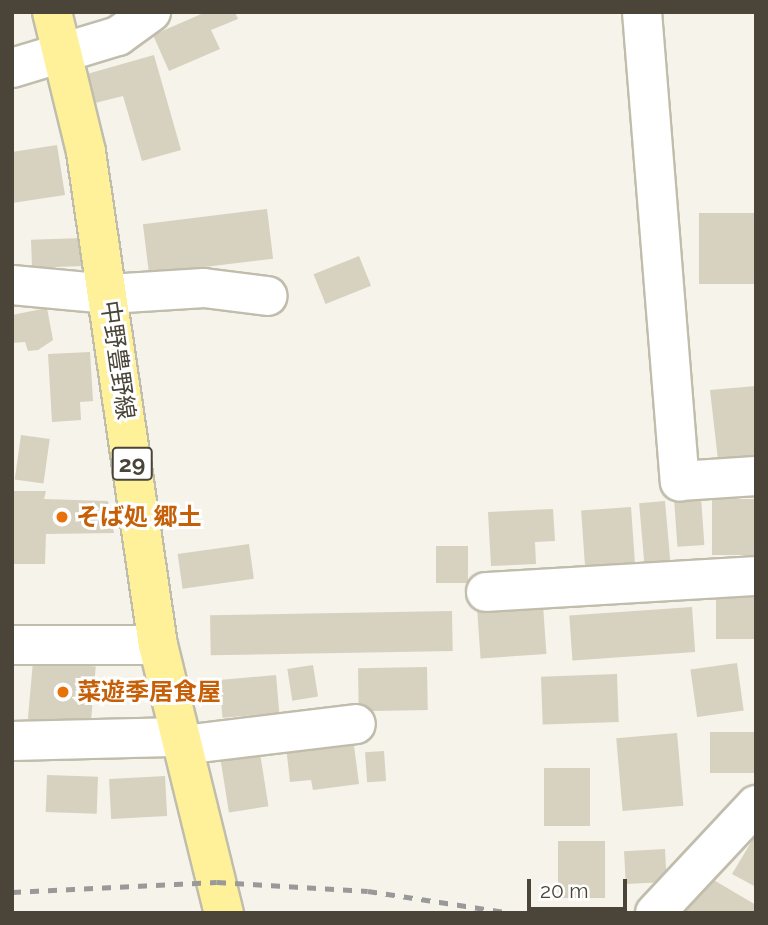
<!DOCTYPE html>
<meta charset="utf-8">
<style>
body{margin:0}
#map{position:relative;width:768px;height:925px;overflow:hidden;background:#f5f3ea;font-family:Raleway,"Noto Sans JP",sans-serif}
div>[style]{position:absolute}
.building>*{inset:0;background:#d7d1bf;transform-origin:0 0}
.roads{filter:drop-shadow(2px 0 #c1bdac) drop-shadow(-2px 0 #c1bdac) drop-shadow(0 2px #c1bdac) drop-shadow(0 -2px #c1bdac)}
.minor>*{height:38px;margin:-19px;padding:0 19px;transform-origin:19px;border-radius:19px;background:#fff}
.primary>*{height:38px;margin:-19px;padding:0 19px;transform-origin:19px;border-radius:19px;background:#fff09a}
.rail>*{height:5px;margin-top:-2.5px;transform-origin:0;background:repeating-linear-gradient(90deg,#999 0 9px,transparent 0 18px)}
.dots>*{width:19px;height:19px;translate:-50% -50%;box-sizing:border-box;border:4px solid #fff;border-radius:50%}
span{translate:-50% -50%;white-space:nowrap;text-align:center;line-height:1.15;-webkit-text-stroke:6px #fff;paint-order:stroke}
.shield-label span{padding:2px 5px;background:#fff;border:2px solid;border-radius:5px;-webkit-text-stroke-width:0}
.shield-label{font-size:23px;color:#4a4538;font-weight:700}
.street-label{font-size:24px;color:#4a4538}
.food-label{font-size:24px;color:#c56008;font-weight:700}
.left{translate:0 -50%;text-align:left}
.frame{position:absolute;inset:0;border:14px solid #4a4538;pointer-events:none}
.scale{position:absolute;left:527px;top:879px;width:100px;height:32px;box-sizing:border-box;border:4px solid #4a4538;border-top:0;padding-left:9px;font-size:21px;line-height:24px;white-space:nowrap;color:#4a4538;-webkit-text-stroke:5px #fff;paint-order:stroke}
</style>
<div id="map">
<div class="building">
<div style="clip-path:polygon(206px 12px,235px 12px,238px 19px,211px 30px,220px 49px,169px 71px,153px 35px)"></div>
<div style="clip-path:polygon(154px 55px,181px 150px,142px 161px,123px 96px,95px 103px,87px 74px)"></div>
<div style="clip-path:polygon(57px 145px,65px 195px,12px 203px,12px 152px)"></div>
<div style="left:267px;top:209px;width:50px;height:125px;rotate:83deg"></div>
<div style="left:756px;top:213px;width:71px;height:57px;rotate:90deg"></div>
<div style="left:84px;top:238px;width:28px;height:53px;rotate:88deg"></div>
<div style="left:359px;top:256px;width:32px;height:49px;rotate:68deg"></div>
<div style="clip-path:polygon(47px 308px,53px 340px,38px 350px,28px 351px,25px 342px,12px 343px,12px 315px)"></div>
<div style="clip-path:polygon(90px 352px,93px 401px,80px 402px,81px 420px,52px 422px,48px 354px)"></div>
<div style="clip-path:polygon(756px 386px,756px 456px,718px 460px,710px 390px)"></div>
<div style="left:21px;top:435px;width:29px;height:45px;rotate:8deg"></div>
<div style="clip-path:polygon(12px 491px,46px 491px,44px 499px,108px 501px,114px 533px,46px 534px,45px 564px,12px 564px)"></div>
<div style="left:701px;top:497px;width:48px;height:27px;rotate:86deg"></div>
<div style="left:756px;top:499px;width:56px;height:44px;rotate:90deg"></div>
<div style="left:665px;top:501px;width:63px;height:26px;rotate:85deg"></div>
<div style="left:631px;top:507px;width:56px;height:50px;rotate:86deg"></div>
<div style="clip-path:polygon(553px 509px,555px 541px,535px 542px,536px 564px,491px 566px,488px 512px)"></div>
<div style="left:249px;top:544px;width:35px;height:72px;rotate:82deg"></div>
<div style="left:468px;top:546px;width:37px;height:32px;rotate:90deg"></div>
<div style="left:756px;top:596px;width:43px;height:40px;rotate:90deg"></div>
<div style="left:543px;top:605px;width:49px;height:66px;rotate:86deg"></div>
<div style="left:692px;top:607px;width:45px;height:123px;rotate:86deg"></div>
<div style="left:452px;top:611px;width:40px;height:242px;rotate:89deg"></div>
<div style="left:33px;top:661px;width:63px;height:58px;rotate:5deg"></div>
<div style="left:737px;top:663px;width:48px;height:47px;rotate:82deg"></div>
<div style="left:313px;top:665px;width:32px;height:26px;rotate:81deg"></div>
<div style="left:427px;top:667px;width:43px;height:69px;rotate:89deg"></div>
<div style="left:617px;top:674px;width:48px;height:76px;rotate:88deg"></div>
<div style="left:276px;top:675px;width:38px;height:57px;rotate:85deg"></div>
<div style="left:756px;top:732px;width:41px;height:46px;rotate:90deg"></div>
<div style="left:677px;top:733px;width:73px;height:61px;rotate:85deg"></div>
<div style="clip-path:polygon(353px 738px,359px 784px,313px 790px,311px 780px,290px 782px,286px 746px)"></div>
<div style="left:384px;top:751px;width:30px;height:19px;rotate:86deg"></div>
<div style="left:260px;top:753px;width:54px;height:40px;rotate:81deg"></div>
<div style="left:544px;top:768px;width:46px;height:58px"></div>
<div style="left:47px;top:775px;width:51px;height:37px;rotate:2deg"></div>
<div style="left:165px;top:776px;width:40px;height:56px;rotate:87deg"></div>
<div style="clip-path:polygon(756px 834px,756px 887px,732px 874px)"></div>
<div style="left:558px;top:841px;width:47px;height:57px"></div>
<div style="left:665px;top:849px;width:33px;height:41px;rotate:87deg"></div>
<div style="clip-path:polygon(712px 879px,756px 905px,756px 913px,680px 913px)"></div>
</div>
<div class="roads">
<div class="minor">
<div style="left:642px;top:12px;width:471px;rotate:85.4deg"></div>
<div style="left:680px;top:481px;width:76px;rotate:-3.8deg"></div>
<div style="left:12px;top:68px;width:111px;rotate:-16.8deg"></div>
<div style="left:118px;top:36px;width:41px;rotate:-36deg"></div>
<div style="left:12px;top:285px;width:97px;rotate:5.3deg"></div>
<div style="left:109px;top:294px;width:95px;rotate:-3.6deg"></div>
<div style="left:204px;top:288px;width:64px;rotate:7.2deg"></div>
<div style="left:486px;top:592px;width:270px;rotate:-3.4deg"></div>
<div style="left:12px;top:645px;width:146px"></div>
<div style="left:12px;top:741px;width:169px;rotate:-1.4deg"></div>
<div style="left:183px;top:745px;width:174px;rotate:-6.9deg"></div>
<div style="left:655px;top:913px;width:148px;rotate:-46.9deg"></div>
</div>
<div class="primary">
<div style="left:52px;top:12px;width:144px;rotate:76.3deg"></div>
<div style="left:86px;top:152px;width:498px;rotate:81.7deg"></div>
<div style="left:158px;top:645px;width:276px;rotate:76.2deg"></div>
</div>
</div>
<div class="rail">
<div style="left:12px;top:892px;width:205px;rotate:-2.8deg"></div>
<div style="left:217px;top:882px;width:151px;rotate:3.4deg"></div>
<div style="left:368px;top:891px;width:145px;rotate:8.7deg"></div>
</div>
<div class="dots">
<div style="left:62px;top:517px;background:#e8710a"></div>
<div style="left:63px;top:692px;background:#e8710a"></div>
</div>
<div class="shield-label">
<span style="left:132px;top:464px">29</span>
</div>
<div class="street-label">
<span style="left:118px;top:360px;rotate:82deg">中野豊野線</span>
</div>
<div class="food-label">
<span class="left" style="left:76px;top:517px">そば処 郷土</span>
<span class="left" style="left:77px;top:692px">菜遊季居食屋</span>
</div>
<div class="frame"></div>
<div class="scale">20 m</div>
</div>
